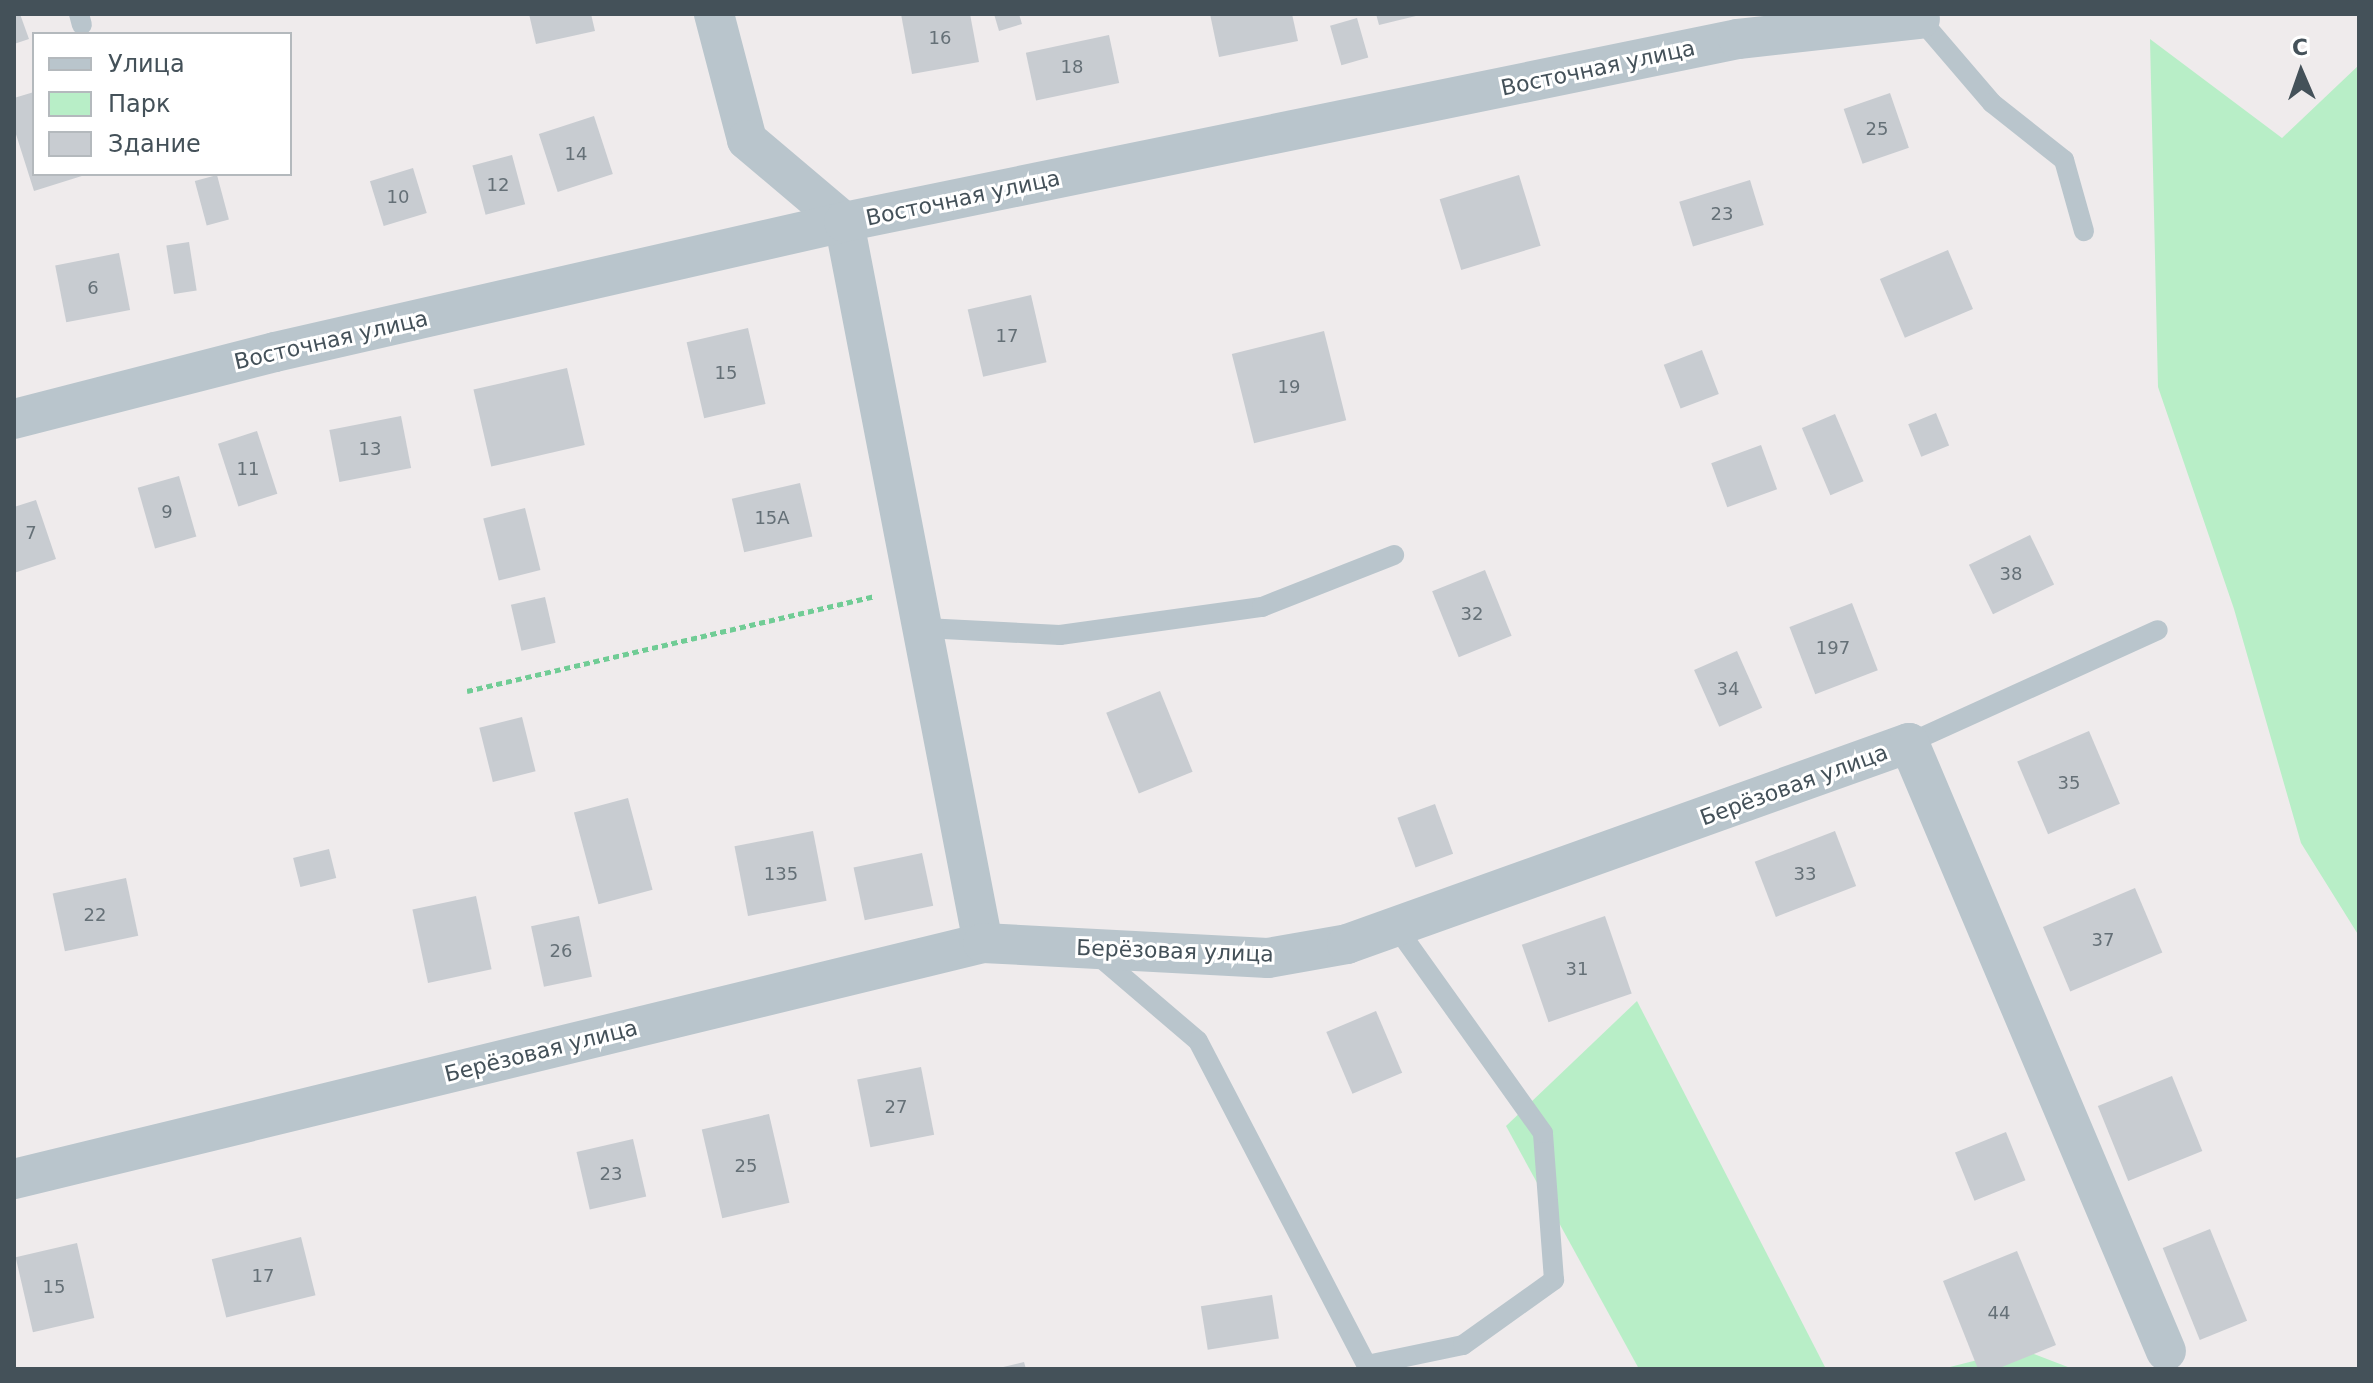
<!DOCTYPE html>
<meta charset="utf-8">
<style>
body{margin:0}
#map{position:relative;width:2373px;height:1383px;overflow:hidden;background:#efebec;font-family:"DejaVu Sans",sans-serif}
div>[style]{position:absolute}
.green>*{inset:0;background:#b8eec7}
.building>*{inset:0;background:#c8ccd1;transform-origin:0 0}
.path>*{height:5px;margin-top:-2.5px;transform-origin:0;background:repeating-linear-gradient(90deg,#70cc95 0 6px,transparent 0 10px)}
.lane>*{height:20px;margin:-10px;padding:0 10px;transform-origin:10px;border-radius:10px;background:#b9c5cc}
.street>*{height:40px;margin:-20px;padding:0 20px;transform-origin:20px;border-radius:20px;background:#b9c5cc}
span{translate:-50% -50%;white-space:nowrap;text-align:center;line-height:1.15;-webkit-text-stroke:6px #fff;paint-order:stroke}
.number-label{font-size:18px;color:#657077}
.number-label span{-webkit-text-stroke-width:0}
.street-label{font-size:22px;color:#445159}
.frame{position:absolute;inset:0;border:16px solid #445159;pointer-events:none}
.legend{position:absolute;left:32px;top:32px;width:260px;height:144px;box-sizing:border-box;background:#fff;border:2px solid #b4b9bd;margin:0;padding:10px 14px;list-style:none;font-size:24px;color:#445159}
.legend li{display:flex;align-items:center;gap:16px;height:40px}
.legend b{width:40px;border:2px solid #b4b9bd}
.north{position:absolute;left:2261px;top:32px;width:80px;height:80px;-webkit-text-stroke:6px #fff;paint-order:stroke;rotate:358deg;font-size:22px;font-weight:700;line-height:32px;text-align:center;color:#445159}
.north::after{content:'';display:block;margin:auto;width:28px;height:36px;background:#445159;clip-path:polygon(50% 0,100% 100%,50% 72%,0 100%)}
</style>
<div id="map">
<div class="green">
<div style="clip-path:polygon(2150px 39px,2282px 138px,2359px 65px,2359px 936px,2301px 843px,2234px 609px,2158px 387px)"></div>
<div style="clip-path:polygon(1637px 1001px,1826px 1369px,1639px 1369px,1506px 1126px)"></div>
<div style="clip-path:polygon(2021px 1349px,2073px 1369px,1942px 1369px)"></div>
</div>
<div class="building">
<div style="clip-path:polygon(14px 14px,20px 14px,29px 39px,14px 44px)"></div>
<div style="clip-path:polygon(529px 14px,591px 14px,595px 31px,536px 44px)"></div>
<div style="clip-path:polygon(901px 14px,970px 14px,979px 62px,912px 74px)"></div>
<div style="clip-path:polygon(994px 14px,1019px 14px,1022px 24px,999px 31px)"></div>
<div style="clip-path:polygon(1210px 14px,1292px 14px,1298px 41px,1219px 57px)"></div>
<div style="clip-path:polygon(1376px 14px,1420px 14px,1420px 15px,1379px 25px)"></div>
<div style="left:1357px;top:18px;width:41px;height:28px;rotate:74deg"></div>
<div style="left:1109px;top:35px;width:49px;height:85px;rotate:78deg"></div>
<div style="clip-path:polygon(34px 92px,34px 174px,85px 175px,34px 191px,14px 128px,14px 98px)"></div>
<div style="left:1890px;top:93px;width:58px;height:49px;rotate:71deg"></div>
<div style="left:594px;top:116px;width:61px;height:58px;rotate:72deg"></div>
<div style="left:512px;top:155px;width:51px;height:41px;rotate:75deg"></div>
<div style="left:413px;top:168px;width:47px;height:45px;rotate:73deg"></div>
<div style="left:217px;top:175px;width:46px;height:23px;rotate:75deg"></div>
<div style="left:1519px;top:175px;width:74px;height:83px;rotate:73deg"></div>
<div style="left:1750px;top:180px;width:47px;height:74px;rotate:73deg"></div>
<div style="left:189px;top:242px;width:49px;height:23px;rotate:81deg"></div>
<div style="left:1948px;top:250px;width:64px;height:74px;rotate:67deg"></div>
<div style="left:119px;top:253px;width:58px;height:65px;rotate:79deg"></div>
<div style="left:1031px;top:295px;width:69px;height:65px;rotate:77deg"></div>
<div style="left:748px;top:328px;width:78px;height:63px;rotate:77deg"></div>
<div style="left:1324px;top:331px;width:92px;height:95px;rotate:76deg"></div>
<div style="left:1702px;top:350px;width:47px;height:41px;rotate:69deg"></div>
<div style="left:567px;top:368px;width:79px;height:96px;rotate:77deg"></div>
<div style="left:1936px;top:413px;width:35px;height:30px;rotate:68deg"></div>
<div style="left:1835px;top:414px;width:73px;height:36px;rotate:67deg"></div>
<div style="left:401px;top:416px;width:53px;height:73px;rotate:79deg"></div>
<div style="left:257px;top:431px;width:66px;height:41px;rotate:72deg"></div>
<div style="left:1761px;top:445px;width:47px;height:53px;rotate:70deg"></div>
<div style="left:179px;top:476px;width:63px;height:43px;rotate:74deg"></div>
<div style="left:800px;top:483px;width:55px;height:70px;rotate:77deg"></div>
<div style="clip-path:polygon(36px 500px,56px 559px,14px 573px,14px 507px)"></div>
<div style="left:525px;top:508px;width:64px;height:43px;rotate:76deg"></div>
<div style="left:2030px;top:535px;width:55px;height:68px;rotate:64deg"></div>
<div style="left:1485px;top:570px;width:71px;height:57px;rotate:68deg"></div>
<div style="left:545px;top:597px;width:47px;height:35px;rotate:77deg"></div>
<div style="left:1852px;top:603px;width:72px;height:67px;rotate:69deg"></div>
<div style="left:1737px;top:651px;width:62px;height:47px;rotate:66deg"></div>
<div style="left:1160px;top:691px;width:87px;height:58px;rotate:68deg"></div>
<div style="left:522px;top:717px;width:56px;height:44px;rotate:76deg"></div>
<div style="left:2089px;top:731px;width:79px;height:78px;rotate:67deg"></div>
<div style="left:628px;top:798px;width:95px;height:56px;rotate:75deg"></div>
<div style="left:1435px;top:804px;width:53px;height:40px;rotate:70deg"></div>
<div style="left:813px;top:831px;width:71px;height:80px;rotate:79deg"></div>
<div style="left:1835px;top:831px;width:59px;height:86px;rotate:69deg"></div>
<div style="left:329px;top:849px;width:30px;height:37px;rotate:76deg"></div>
<div style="left:922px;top:853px;width:54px;height:70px;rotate:78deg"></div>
<div style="left:126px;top:878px;width:59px;height:75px;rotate:78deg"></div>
<div style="left:2135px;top:888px;width:70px;height:100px;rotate:67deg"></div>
<div style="left:476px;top:896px;width:75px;height:65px;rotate:78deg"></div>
<div style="left:579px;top:916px;width:62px;height:49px;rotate:78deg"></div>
<div style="left:1605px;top:916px;width:82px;height:88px;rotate:71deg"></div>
<div style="left:1376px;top:1011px;width:67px;height:54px;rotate:67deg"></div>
<div style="left:921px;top:1067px;width:69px;height:65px;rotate:79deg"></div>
<div style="left:2172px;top:1076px;width:81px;height:80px;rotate:68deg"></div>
<div style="left:769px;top:1114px;width:91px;height:69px;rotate:77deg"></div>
<div style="left:2006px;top:1132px;width:52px;height:55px;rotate:68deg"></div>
<div style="left:633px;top:1139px;width:59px;height:58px;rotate:77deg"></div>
<div style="left:2210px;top:1229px;width:99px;height:51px;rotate:68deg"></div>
<div style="left:301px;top:1237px;width:60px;height:92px;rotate:76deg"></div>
<div style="left:77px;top:1243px;width:77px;height:63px;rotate:77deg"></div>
<div style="clip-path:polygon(2017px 1251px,2056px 1345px,1997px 1369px,1978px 1369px,1943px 1281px)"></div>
<div style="left:1272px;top:1295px;width:44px;height:72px;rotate:81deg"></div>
<div style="clip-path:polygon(1024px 1362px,1026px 1369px,999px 1369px,999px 1368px)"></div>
</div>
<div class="path">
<div style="left:467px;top:691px;width:419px;rotate:-13.1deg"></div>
</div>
<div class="lane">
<div style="left:79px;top:14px;width:11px;rotate:75deg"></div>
<div style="left:1920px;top:19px;width:111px;rotate:49.4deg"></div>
<div style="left:1992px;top:103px;width:92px;rotate:38.4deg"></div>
<div style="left:2064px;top:160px;width:74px;rotate:74.3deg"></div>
<div style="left:925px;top:628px;width:135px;rotate:3deg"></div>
<div style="left:1060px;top:635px;width:204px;rotate:-7.9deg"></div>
<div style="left:1262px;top:607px;width:142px;rotate:-21.5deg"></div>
<div style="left:1909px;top:743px;width:273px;rotate:-24.4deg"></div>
<div style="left:1095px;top:953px;width:135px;rotate:40.5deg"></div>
<div style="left:1198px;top:1041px;width:365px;rotate:62.5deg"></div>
<div style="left:1367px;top:1365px;width:98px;rotate:-11.8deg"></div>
<div style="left:1463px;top:1345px;width:112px;rotate:-35.5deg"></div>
<div style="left:1554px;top:1280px;width:147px;rotate:-94.3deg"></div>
<div style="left:1543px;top:1133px;width:249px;rotate:-125.5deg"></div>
</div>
<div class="street">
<div style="left:714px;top:14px;width:130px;rotate:75.3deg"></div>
<div style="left:747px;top:140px;width:127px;rotate:40.2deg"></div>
<div style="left:844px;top:222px;width:734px;rotate:79.09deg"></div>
<div style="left:14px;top:419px;width:269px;rotate:-14.4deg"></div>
<div style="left:275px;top:352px;width:584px;rotate:-12.87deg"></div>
<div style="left:844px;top:222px;width:913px;rotate:-11.57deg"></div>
<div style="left:1738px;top:39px;width:183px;rotate:-6.3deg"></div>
<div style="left:14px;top:1179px;width:997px;rotate:-13.69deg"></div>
<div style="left:983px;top:943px;width:285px;rotate:3deg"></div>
<div style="left:1268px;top:958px;width:80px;rotate:-10deg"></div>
<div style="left:1347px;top:944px;width:597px;rotate:-19.68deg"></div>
<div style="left:1909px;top:743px;width:660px;rotate:67.09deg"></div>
</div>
<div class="number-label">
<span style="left:940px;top:38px">16</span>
<span style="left:1072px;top:67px">18</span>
<span style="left:1877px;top:129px">25</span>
<span style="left:576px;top:154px">14</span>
<span style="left:498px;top:185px">12</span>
<span style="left:398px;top:197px">10</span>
<span style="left:1722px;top:214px">23</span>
<span style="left:93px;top:288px">6</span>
<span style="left:1007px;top:336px">17</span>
<span style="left:726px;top:373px">15</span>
<span style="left:1289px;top:387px">19</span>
<span style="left:370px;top:449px">13</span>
<span style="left:248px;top:469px">11</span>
<span style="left:167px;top:512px">9</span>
<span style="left:772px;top:518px">15А</span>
<span style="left:31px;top:533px">7</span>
<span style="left:2011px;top:574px">38</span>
<span style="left:1472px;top:614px">32</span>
<span style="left:1833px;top:648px">197</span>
<span style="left:1728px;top:689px">34</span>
<span style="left:2069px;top:783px">35</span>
<span style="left:781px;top:874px">135</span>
<span style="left:1805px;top:874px">33</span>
<span style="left:95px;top:915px">22</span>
<span style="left:2103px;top:940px">37</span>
<span style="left:561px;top:951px">26</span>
<span style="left:1577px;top:969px">31</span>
<span style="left:896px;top:1107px">27</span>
<span style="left:746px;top:1166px">25</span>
<span style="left:611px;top:1174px">23</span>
<span style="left:263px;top:1276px">17</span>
<span style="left:54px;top:1287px">15</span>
<span style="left:1999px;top:1313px">44</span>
</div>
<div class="street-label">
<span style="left:1598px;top:68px;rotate:-12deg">Восточная улица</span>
<span style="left:963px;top:198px;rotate:-12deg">Восточная улица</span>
<span style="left:331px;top:340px;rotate:-13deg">Восточная улица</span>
<span style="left:1794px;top:785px;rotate:-20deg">Берёзовая улица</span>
<span style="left:1175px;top:951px;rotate:2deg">Берёзовая улица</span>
<span style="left:541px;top:1051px;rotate:-14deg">Берёзовая улица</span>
</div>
<div class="frame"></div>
<ul class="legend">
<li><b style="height:10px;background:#b9c5cc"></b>Улица</li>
<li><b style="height:22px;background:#b8eec7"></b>Парк</li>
<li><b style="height:22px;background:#c8ccd1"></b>Здание</li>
</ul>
<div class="north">С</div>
</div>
